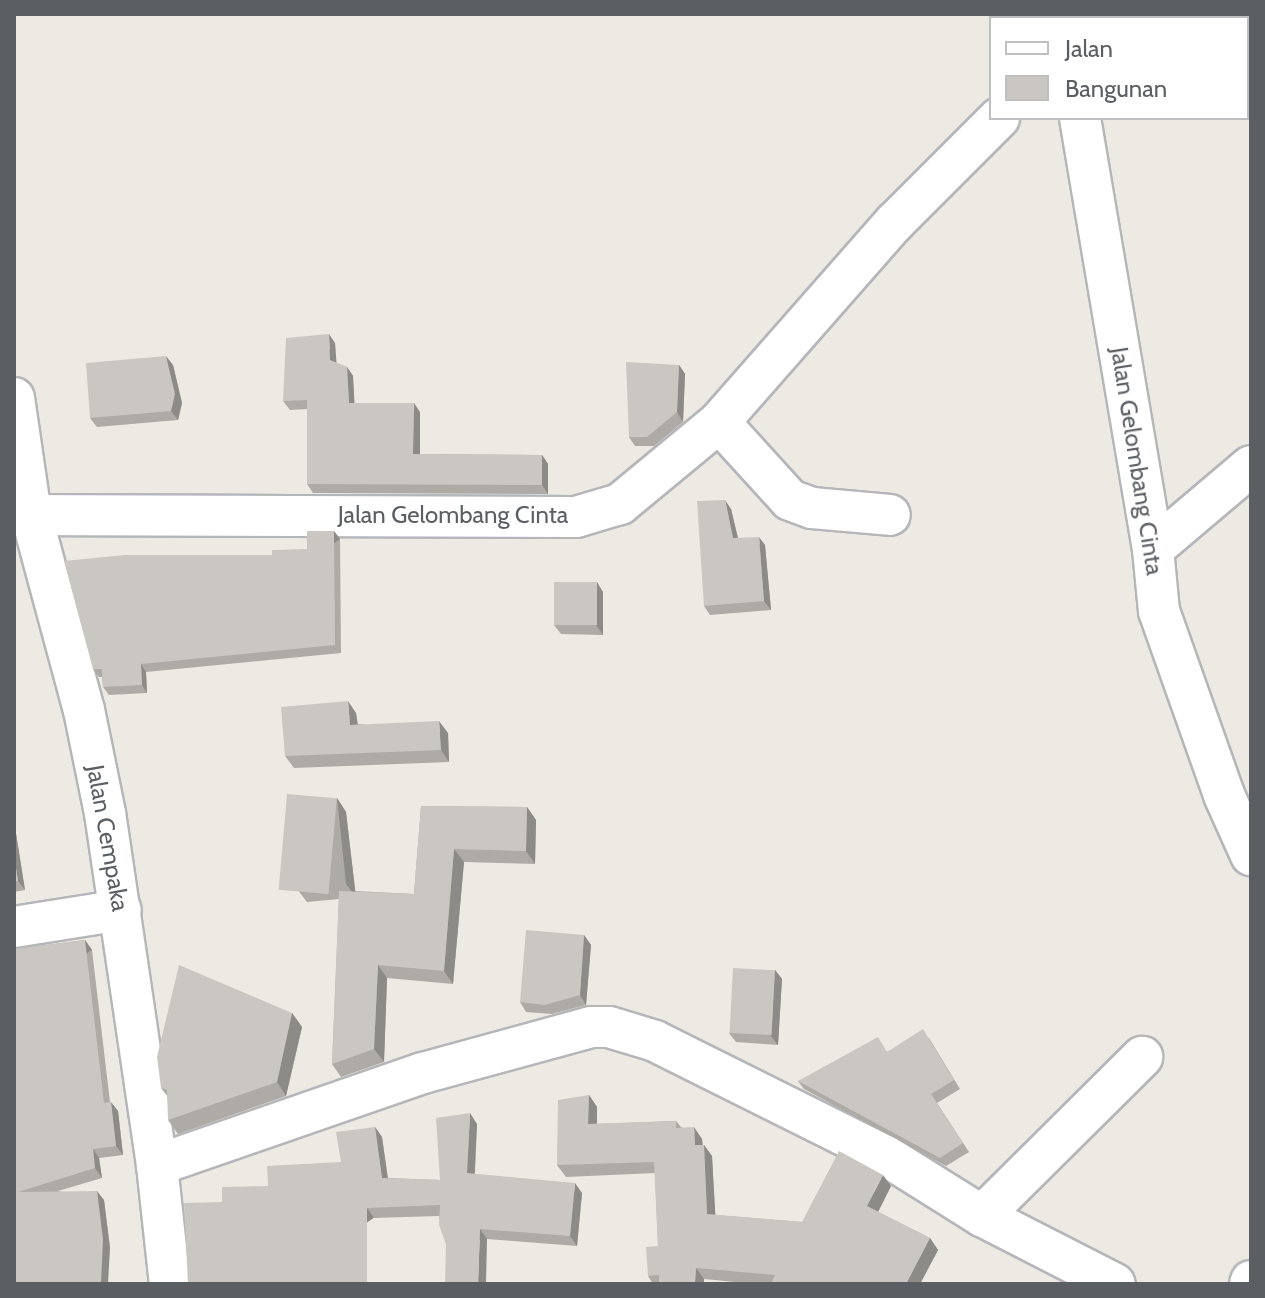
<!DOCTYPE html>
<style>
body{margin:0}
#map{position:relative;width:1265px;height:1298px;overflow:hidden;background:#edeae3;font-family:Cabin,sans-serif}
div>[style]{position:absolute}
.roads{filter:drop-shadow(2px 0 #b4b6ba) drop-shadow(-2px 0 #b4b6ba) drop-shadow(0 2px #b4b6ba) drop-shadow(0 -2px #b4b6ba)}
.minor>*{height:40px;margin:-20px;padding:0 20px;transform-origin:20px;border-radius:20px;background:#fff}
.wall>*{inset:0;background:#aeaba7}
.shaded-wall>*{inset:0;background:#8d8b88;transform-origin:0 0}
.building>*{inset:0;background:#cac7c2;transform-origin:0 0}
span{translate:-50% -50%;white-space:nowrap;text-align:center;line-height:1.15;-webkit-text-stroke:8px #fff;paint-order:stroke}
.street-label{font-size:24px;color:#5b5f63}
.frame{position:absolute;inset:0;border:16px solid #5b5f63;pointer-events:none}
.legend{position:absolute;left:989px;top:16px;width:260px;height:104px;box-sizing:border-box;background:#fff;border:2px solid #bdbfc1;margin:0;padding:10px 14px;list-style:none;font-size:24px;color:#5b5f63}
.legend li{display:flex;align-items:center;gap:16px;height:40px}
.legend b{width:40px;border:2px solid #bdbfc1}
</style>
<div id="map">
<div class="roads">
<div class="minor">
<div style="left:1062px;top:14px;width:4px;rotate:76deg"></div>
<div style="left:1112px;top:18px;width:7px;rotate:-34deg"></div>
<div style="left:1080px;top:118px;width:437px;rotate:80.4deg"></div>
<div style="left:1153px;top:549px;width:62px;rotate:84.5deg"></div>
<div style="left:1159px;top:611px;width:195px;rotate:70.5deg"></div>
<div style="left:1224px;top:795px;width:66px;rotate:65.8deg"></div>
<div style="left:14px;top:398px;width:117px;rotate:81.7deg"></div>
<div style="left:31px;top:514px;width:203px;rotate:74.9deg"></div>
<div style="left:84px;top:710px;width:105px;rotate:78.5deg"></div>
<div style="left:105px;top:813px;width:356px;rotate:81.6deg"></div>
<div style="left:157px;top:1165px;width:120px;rotate:83.8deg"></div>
<div style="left:719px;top:422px;width:105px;rotate:47.7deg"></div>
<div style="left:790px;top:500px;width:23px;rotate:20deg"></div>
<div style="left:812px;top:508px;width:78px;rotate:5.1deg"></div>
<div style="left:14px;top:515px;width:562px;rotate:0.2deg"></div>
<div style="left:576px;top:517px;width:46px;rotate:-16.5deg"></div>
<div style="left:620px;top:504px;width:129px;rotate:-39.6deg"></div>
<div style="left:719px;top:422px;width:266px;rotate:-48.7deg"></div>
<div style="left:895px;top:222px;width:147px;rotate:-45deg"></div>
<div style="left:1153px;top:549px;width:128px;rotate:-40.3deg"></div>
<div style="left:14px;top:927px;width:108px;rotate:-9deg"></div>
<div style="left:157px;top:1165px;width:281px;rotate:-19.1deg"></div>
<div style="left:423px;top:1073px;width:174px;rotate:-15.3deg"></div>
<div style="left:591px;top:1027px;width:18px"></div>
<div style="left:609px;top:1027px;width:48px;rotate:16.9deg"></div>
<div style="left:655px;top:1041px;width:258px;rotate:26.5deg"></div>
<div style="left:886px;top:1156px;width:113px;rotate:32deg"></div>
<div style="left:982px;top:1216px;width:149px;rotate:27.1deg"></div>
<div style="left:982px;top:1216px;width:226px;rotate:-44.8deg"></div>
<div style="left:1250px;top:1284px;width:3px;rotate:-72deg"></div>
</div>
</div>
<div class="wall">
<div style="clip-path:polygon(335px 343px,336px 363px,347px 367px,353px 376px,354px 403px,420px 412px,420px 454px,542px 455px,548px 464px,548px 494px,313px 493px,307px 484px,307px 409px,290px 410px,283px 401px)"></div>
<div style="clip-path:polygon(173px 365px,182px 403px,178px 420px,97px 427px,90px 418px)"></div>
<div style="clip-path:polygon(679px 365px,685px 374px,683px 422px,654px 446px,635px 446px,629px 437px)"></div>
<div style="clip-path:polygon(731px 509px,738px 538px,765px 545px,771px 610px,710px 615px,704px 606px)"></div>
<div style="clip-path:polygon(334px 531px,340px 539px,341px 653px,146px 672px,147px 693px,109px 695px,103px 687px,102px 677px,99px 677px,93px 669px,272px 555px,307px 549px)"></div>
<div style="clip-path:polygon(603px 592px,603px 635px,561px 634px,554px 625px)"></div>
<div style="clip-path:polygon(356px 713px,358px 724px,448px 733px,449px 762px,294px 768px,285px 756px)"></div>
<div style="clip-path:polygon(337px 798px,346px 812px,355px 891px,414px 894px,421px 806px,527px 807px,536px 820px,535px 864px,464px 862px,453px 984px,387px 978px,384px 1062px,341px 1077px,332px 1064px,339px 899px,307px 902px,297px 889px)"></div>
<div style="clip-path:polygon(14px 821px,25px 890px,14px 892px)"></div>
<div style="clip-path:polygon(584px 935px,591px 945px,586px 1005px,552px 1014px,526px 1012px,520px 1002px)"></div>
<div style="clip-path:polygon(85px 940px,92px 950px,110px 1102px,118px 1111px,123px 1155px,99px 1158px,102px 1178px,58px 1191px,104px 1200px,110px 1248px,14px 1284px,14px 949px)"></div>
<div style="clip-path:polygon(775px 970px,782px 979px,778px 1045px,736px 1042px,729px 1033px)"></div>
<div style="clip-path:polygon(292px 1013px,302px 1027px,286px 1096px,178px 1134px,168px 1120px,168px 1097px,161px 1088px)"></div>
<div style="clip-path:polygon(929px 1038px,960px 1089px,937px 1103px,969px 1152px,946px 1166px,804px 1089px,798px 1081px)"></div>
<div style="clip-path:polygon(589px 1095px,597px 1107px,597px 1124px,676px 1121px,681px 1127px,702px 1139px,703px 1145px,704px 1145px,712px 1156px,715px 1215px,802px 1222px,891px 1186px,878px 1212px,930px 1238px,938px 1250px,920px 1284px,756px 1284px,704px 1279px,704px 1284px,653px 1284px,648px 1276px,658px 1246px,655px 1173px,566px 1177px,557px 1165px)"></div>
<div style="clip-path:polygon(477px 1124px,475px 1174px,582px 1193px,577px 1246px,487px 1239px,446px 1244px,439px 1216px,374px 1218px,222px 1202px,341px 1162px,375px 1127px,382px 1137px,388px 1178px,440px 1180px)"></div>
</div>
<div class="shaded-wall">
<div style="clip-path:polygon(329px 334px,335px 343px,337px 369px,330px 360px)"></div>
<div style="clip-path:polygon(166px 356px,173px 365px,182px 403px,178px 420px,171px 411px)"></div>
<div style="clip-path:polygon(679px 365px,685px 374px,683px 422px,677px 412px)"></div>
<div style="clip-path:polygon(347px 367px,353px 376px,355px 412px,349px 403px)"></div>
<div style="clip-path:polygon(414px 403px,420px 412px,420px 463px,413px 454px)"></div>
<div style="clip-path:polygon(542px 455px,548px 464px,548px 494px,542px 485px)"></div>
<div style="clip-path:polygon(725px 500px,731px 509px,740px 547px,733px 538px)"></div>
<div style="left:334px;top:531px;width:10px;height:114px;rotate:53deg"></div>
<div style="clip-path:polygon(759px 537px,765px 545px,771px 610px,764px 601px)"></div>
<div style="clip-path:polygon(597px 582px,603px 592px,603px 635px,596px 625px)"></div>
<div style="clip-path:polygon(141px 664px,146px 672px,147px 693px,142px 685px)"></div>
<div style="clip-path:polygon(348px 701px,356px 713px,359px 737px,350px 725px)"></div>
<div style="clip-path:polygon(439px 721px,448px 733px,449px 762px,441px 750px)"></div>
<div style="clip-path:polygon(337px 798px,346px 812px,356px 897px,346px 884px)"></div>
<div style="clip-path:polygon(527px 807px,536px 820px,535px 864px,526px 851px)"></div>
<div style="clip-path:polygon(14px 821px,25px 890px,18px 881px,14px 855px)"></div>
<div style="clip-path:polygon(454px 849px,464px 862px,453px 984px,444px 971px)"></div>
<div style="clip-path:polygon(584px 935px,591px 945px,586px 1005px,580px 995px)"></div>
<div style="left:85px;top:940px;width:12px;height:164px;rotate:55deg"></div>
<div style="clip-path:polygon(378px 965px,387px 978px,384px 1062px,374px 1049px)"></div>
<div style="clip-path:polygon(775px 970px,782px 979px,778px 1045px,771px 1036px)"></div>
<div style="clip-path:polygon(292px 1013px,302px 1027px,286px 1096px,277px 1082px)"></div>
<div style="clip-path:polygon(589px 1095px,597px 1107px,597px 1136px,588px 1124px)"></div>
<div style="clip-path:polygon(111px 1102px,118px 1111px,123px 1155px,116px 1146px)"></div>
<div style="clip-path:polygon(470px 1113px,477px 1124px,474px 1183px,467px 1173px)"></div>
<div style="clip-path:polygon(375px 1127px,382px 1137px,389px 1188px,382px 1178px)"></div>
<div style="clip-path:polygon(694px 1127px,702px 1139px,703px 1157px,695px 1145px)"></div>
<div style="clip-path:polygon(704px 1145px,712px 1156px,716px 1226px,707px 1214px)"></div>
<div style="clip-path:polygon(93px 1149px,99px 1158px,102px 1178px,95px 1168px)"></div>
<div style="clip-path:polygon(883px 1175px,891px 1186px,875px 1218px,867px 1206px)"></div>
<div style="clip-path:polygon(575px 1183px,582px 1193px,577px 1246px,570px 1236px)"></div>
<div style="clip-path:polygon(97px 1191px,104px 1200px,110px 1248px,108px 1284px,101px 1284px)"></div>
<div style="left:367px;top:1208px;width:12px;height:76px;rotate:55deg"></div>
<div style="clip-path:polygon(480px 1229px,487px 1239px,486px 1284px,478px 1284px)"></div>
<div style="clip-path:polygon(930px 1238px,938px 1250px,920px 1284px,906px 1284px)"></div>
<div style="clip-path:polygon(696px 1268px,704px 1279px,704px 1284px,695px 1284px)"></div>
</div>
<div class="building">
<div style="clip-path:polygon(329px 334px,330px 360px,347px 367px,349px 403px,414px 403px,413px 454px,542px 455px,542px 485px,307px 484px,307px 400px,283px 401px,286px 338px)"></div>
<div style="clip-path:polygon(166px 356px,175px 394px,171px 411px,90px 418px,86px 363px)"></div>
<div style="clip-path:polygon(626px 362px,679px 365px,677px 412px,647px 437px,629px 437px)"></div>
<div style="clip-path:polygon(725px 500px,733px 538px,759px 537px,764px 601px,704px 606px,697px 501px)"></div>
<div style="clip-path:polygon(307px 531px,334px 531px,335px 645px,141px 664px,142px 685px,103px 687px,102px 669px,93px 669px,64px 561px,125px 555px,272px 555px,272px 550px,307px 549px)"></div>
<div style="left:554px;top:582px;width:43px;height:43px"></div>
<div style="clip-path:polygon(348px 701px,350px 725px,439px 721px,441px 750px,285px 756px,281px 707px)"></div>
<div style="left:287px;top:794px;width:50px;height:96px;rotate:5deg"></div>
<div style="clip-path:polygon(421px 806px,527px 807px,526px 851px,454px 849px,444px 971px,378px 965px,374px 1049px,332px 1064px,339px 891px,414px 894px)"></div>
<div style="clip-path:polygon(14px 855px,18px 881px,14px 881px)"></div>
<div style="clip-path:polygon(526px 930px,584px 935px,580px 995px,545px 1005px,520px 1002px)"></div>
<div style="clip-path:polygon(85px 940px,104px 1103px,111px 1102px,116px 1146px,93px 1149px,95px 1168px,18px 1192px,97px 1191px,103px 1239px,101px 1284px,14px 1284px,14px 949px)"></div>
<div style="clip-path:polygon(179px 965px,292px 1013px,277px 1082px,168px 1120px,167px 1090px,161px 1088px,157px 1057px)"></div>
<div style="left:733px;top:968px;width:42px;height:65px;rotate:3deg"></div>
<div style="clip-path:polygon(923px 1029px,954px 1080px,931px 1094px,963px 1143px,940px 1158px,798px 1081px,878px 1037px,887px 1052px)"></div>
<div style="clip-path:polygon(589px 1095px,588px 1124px,676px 1121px,676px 1128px,694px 1127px,695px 1145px,704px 1145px,707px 1214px,802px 1222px,839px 1151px,883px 1175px,867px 1206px,930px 1238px,906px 1284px,771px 1284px,775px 1275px,696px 1268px,695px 1284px,659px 1284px,659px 1275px,648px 1276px,646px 1247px,658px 1246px,654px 1162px,557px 1165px,558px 1100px)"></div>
<div style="clip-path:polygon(470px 1113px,467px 1173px,575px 1183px,570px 1236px,480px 1229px,478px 1284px,445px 1284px,446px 1244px,439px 1225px,440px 1205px,367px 1208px,367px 1284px,188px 1284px,184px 1203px,222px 1202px,222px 1187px,268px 1186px,267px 1166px,341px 1162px,336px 1132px,375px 1127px,382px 1178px,440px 1180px,436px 1118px)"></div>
</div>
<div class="street-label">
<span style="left:1137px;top:461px;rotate:81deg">Jalan Gelombang Cinta</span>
<span style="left:453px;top:515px">Jalan Gelombang Cinta</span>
<span style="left:108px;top:838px;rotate:80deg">Jalan Cempaka</span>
</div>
<div class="frame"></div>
<ul class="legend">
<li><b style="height:10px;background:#fff"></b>Jalan</li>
<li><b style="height:22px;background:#cac7c2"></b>Bangunan</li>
</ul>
</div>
